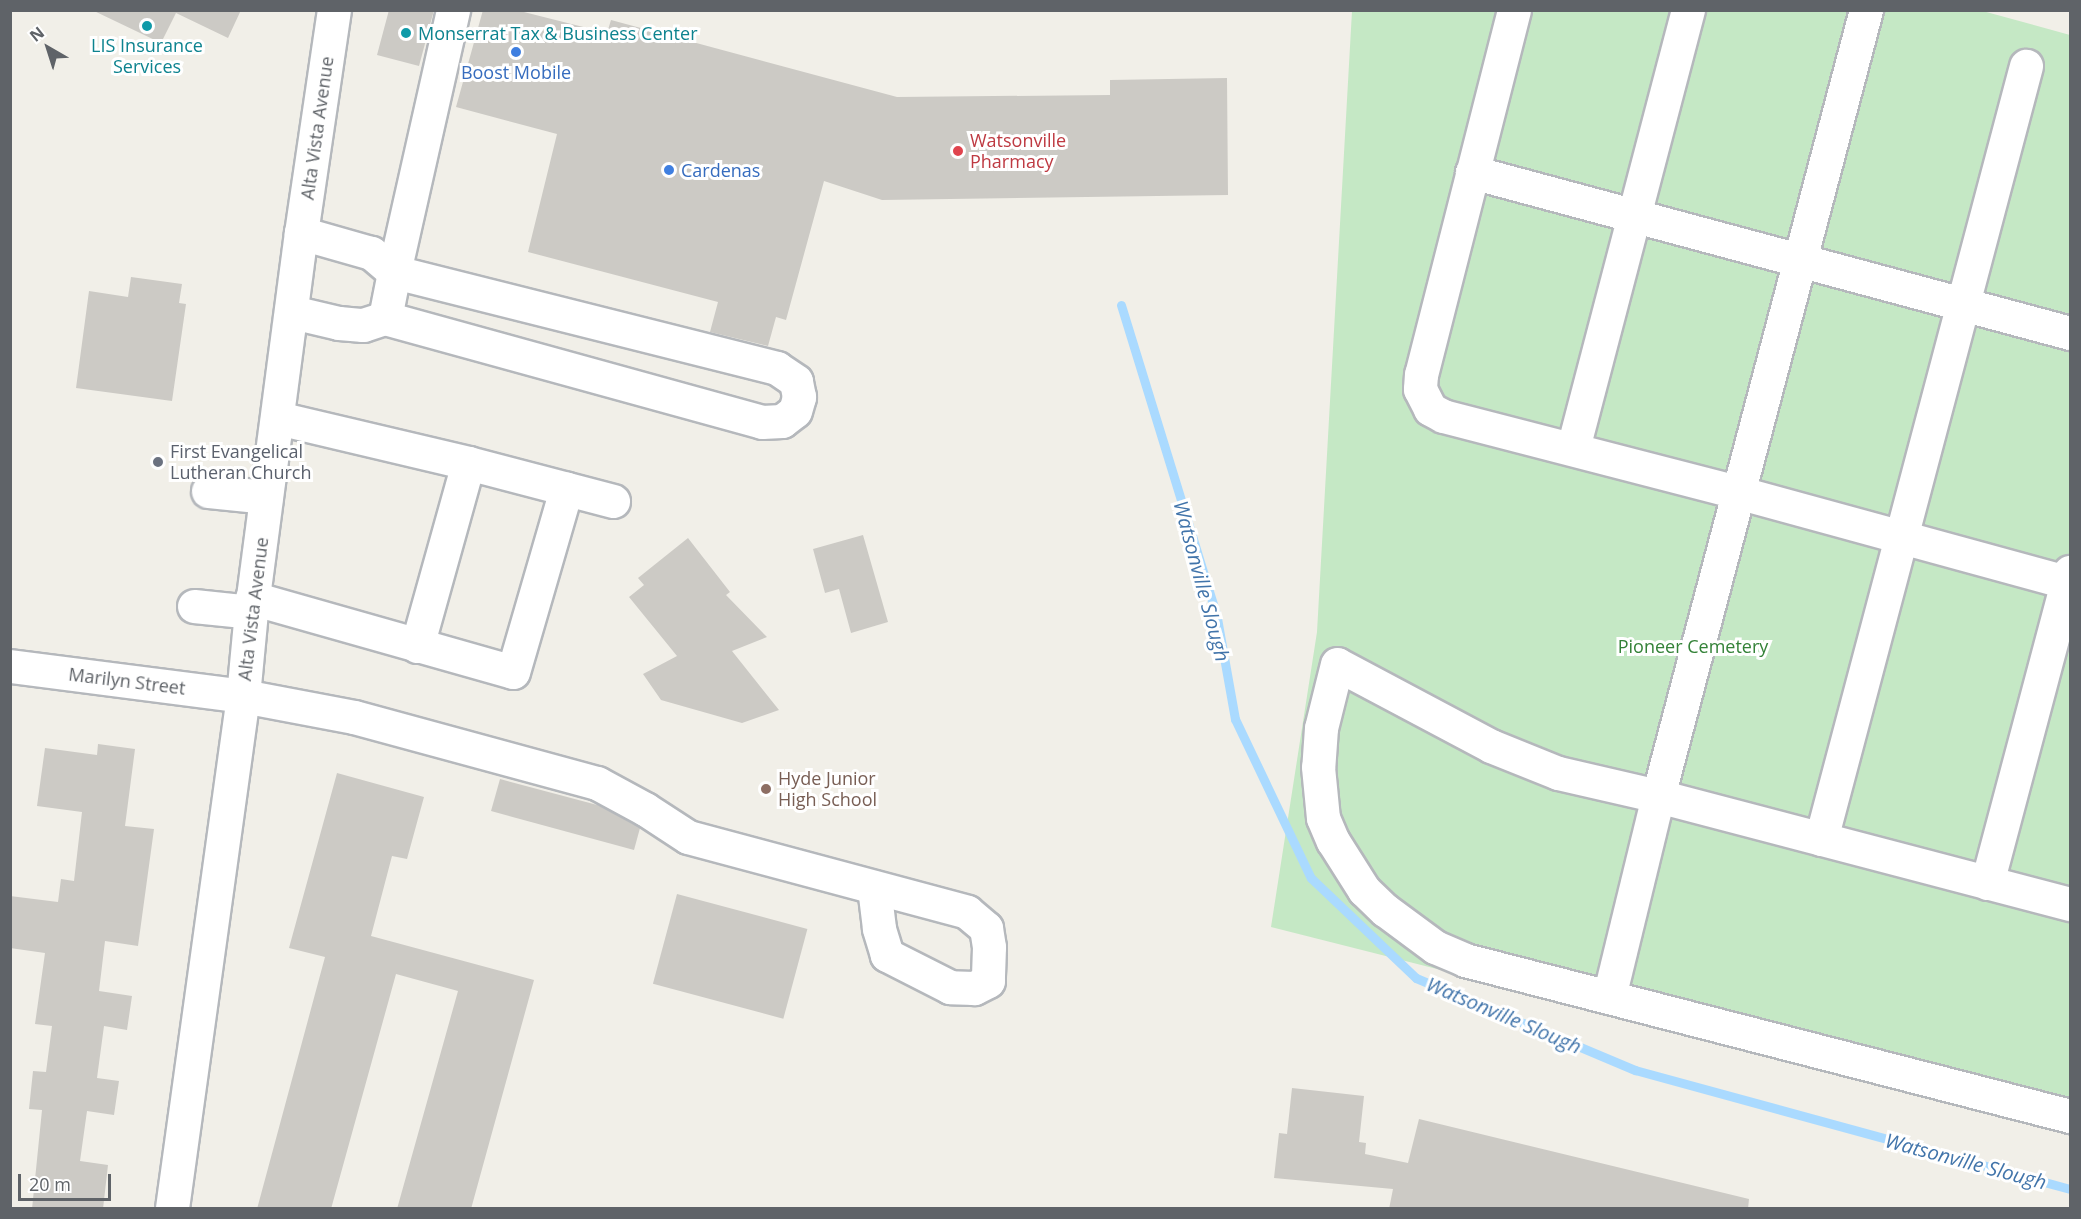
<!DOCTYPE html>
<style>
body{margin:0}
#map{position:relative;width:2081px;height:1219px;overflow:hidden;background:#f1efe8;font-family:"Open Sans",sans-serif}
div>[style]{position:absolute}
.green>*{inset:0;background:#c5e8c5}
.stream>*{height:9px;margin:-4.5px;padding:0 4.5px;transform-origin:4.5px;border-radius:4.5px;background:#aadaff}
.building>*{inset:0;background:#cccac5;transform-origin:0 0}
.roads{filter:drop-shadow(2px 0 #b5b8bc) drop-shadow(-2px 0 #b5b8bc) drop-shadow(0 2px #b5b8bc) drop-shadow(0 -2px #b5b8bc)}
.minor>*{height:33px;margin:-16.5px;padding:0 16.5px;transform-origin:16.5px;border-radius:16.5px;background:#fff}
.dots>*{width:16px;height:16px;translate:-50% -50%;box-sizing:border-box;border:3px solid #fff;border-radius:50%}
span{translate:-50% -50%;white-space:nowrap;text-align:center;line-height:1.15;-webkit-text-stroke:6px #fff;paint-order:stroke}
.culture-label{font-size:18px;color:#0d838f}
.left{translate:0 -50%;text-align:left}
.shop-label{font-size:18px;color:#366cbe}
.street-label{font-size:18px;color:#5f6368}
.health-label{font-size:18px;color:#be3a42}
.worship-label{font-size:18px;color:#5b616d}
.park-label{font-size:18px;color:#348238}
.education-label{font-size:18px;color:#785e54}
.water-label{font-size:20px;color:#4174aa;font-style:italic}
.frame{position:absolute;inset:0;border:12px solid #5f6368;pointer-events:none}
.north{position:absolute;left:18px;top:18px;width:60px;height:60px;-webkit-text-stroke:4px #fff;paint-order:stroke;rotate:321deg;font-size:16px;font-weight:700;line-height:24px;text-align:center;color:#5f6368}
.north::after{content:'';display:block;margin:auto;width:21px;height:27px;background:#5f6368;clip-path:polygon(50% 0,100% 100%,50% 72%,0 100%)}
.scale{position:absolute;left:18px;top:1174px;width:93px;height:27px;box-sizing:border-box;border:3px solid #5f6368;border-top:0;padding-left:8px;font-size:18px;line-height:21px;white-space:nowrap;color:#5f6368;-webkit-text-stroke:4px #fff;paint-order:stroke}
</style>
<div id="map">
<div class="green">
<div style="clip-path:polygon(1979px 10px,2070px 35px,2070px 1129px,1271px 927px,1317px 632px,1352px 11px)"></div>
</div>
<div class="stream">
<div style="left:1121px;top:305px;width:327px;rotate:72.9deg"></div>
<div style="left:1217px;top:618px;width:103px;rotate:79.9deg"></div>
<div style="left:1235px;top:719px;width:176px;rotate:64.5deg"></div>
<div style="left:1311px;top:878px;width:145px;rotate:43.6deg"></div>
<div style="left:1416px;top:978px;width:238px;rotate:22.8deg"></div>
<div style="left:1635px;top:1070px;width:451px;rotate:15.3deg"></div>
</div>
<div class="building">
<div style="clip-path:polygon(92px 10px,241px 10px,228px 38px,176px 13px,161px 43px)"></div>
<div style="clip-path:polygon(389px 10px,434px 10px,419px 66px,377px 55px)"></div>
<div style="clip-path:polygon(483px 10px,516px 10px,607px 33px,611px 20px,897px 97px,1110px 95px,1110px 80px,1227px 78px,1228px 195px,882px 200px,824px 181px,786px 320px,776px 317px,768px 346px,710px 332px,718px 302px,528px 252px,557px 134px,456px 107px)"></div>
<div style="clip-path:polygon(131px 277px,182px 284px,179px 303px,186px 304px,172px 401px,76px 388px,89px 291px,128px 297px)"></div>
<div style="clip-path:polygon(863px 535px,888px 622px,851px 633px,839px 589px,825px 593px,813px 549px)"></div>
<div style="clip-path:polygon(688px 538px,730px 592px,726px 595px,767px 637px,732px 651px,779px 710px,742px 723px,661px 700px,643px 674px,677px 656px,629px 597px,644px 585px,638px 578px)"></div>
<div style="clip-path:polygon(98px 744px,135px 749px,125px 826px,154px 829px,138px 946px,105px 941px,99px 991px,132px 996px,127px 1030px,104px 1026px,97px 1078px,119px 1081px,114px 1115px,87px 1111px,80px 1161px,108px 1165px,103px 1209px,32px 1209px,42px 1110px,29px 1109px,33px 1071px,46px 1072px,52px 1026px,35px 1024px,45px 953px,10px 948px,10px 896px,58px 902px,61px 879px,74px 881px,82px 812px,37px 806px,45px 748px,97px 755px)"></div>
<div style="clip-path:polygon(337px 773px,424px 797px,407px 859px,392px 856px,371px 936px,534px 980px,471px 1209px,397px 1209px,458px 991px,396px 974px,331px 1209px,257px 1209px,325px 957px,289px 948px)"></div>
<div style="clip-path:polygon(500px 779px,601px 806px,640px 828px,634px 850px,491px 811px)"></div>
<div style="left:677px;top:894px;width:135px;height:93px;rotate:15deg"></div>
<div style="clip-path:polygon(1292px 1088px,1364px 1096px,1359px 1142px,1366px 1143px,1365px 1154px,1408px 1163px,1419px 1119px,1749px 1199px,1748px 1209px,1389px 1209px,1393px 1189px,1274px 1178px,1279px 1133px,1287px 1134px)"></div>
</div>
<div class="roads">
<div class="minor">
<div style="left:1514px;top:10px;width:376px;rotate:104.3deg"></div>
<div style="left:1421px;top:374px;width:15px;rotate:94deg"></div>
<div style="left:1420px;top:389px;width:22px;rotate:63deg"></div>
<div style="left:1430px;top:409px;width:15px;rotate:28deg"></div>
<div style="left:1443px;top:416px;width:304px;rotate:14.5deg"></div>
<div style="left:1737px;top:492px;width:345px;rotate:15.3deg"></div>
<div style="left:1472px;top:172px;width:619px;rotate:15.07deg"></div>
<div style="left:292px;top:312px;width:48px;rotate:13.2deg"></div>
<div style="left:339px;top:323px;width:24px;rotate:5deg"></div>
<div style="left:363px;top:325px;width:23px;rotate:-18deg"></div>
<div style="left:385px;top:318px;width:47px;rotate:-78.9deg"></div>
<div style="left:394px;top:272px;width:30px;rotate:-140deg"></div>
<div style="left:371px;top:253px;width:73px;rotate:-164.1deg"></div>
<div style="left:385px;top:318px;width:391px;rotate:15.4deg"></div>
<div style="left:762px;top:422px;width:20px;rotate:-3deg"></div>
<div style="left:782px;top:421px;width:16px;rotate:-38deg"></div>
<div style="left:795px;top:411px;width:15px;rotate:-74deg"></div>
<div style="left:799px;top:397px;width:16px;rotate:-101deg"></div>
<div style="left:796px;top:381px;width:23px;rotate:-146deg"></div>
<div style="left:777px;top:368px;width:395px;rotate:-165.9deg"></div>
<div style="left:394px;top:272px;width:269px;rotate:-77.3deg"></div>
<div style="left:278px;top:418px;width:195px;rotate:13.3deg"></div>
<div style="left:1573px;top:448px;width:453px;rotate:-75.3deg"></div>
<div style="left:208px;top:491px;width:58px;rotate:5.9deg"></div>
<div style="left:252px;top:598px;width:271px;rotate:15.8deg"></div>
<div style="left:513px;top:672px;width:191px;rotate:-73.8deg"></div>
<div style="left:194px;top:606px;width:57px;rotate:6deg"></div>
<div style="left:417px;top:646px;width:190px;rotate:-74.4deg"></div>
<div style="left:468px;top:463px;width:150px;rotate:14.7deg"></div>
<div style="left:10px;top:666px;width:235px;rotate:7.3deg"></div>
<div style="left:243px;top:696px;width:113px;rotate:10.7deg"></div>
<div style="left:354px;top:717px;width:252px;rotate:15.2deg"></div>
<div style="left:597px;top:783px;width:55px;rotate:28.4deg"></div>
<div style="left:645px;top:809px;width:51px;rotate:33.1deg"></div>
<div style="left:688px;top:837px;width:289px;rotate:15deg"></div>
<div style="left:967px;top:912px;width:25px;rotate:40deg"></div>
<div style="left:986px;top:928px;width:19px;rotate:81deg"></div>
<div style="left:989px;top:947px;width:34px;rotate:92deg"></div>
<div style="left:988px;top:981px;width:16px;rotate:153deg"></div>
<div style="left:974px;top:988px;width:24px;rotate:-178deg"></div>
<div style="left:950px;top:987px;width:71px;rotate:-153.1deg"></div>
<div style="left:887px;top:955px;width:28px;rotate:-107deg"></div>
<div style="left:879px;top:928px;width:41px;rotate:-97deg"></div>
<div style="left:1821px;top:839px;width:800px;rotate:-75.15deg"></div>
<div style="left:1987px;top:883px;width:322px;rotate:-75.1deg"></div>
<div style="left:2070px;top:904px;width:426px;rotate:-165.3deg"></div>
<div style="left:1658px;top:796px;width:103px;rotate:-167deg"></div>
<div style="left:1558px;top:773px;width:72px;rotate:-158.1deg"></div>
<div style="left:1491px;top:746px;width:174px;rotate:-152deg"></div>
<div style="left:1337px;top:664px;width:66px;rotate:104deg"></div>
<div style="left:1321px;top:728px;width:39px;rotate:94deg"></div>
<div style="left:1318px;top:767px;width:51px;rotate:84.4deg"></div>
<div style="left:1323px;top:818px;width:25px;rotate:67deg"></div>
<div style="left:1333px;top:841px;width:58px;rotate:57.7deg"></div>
<div style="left:1364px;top:890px;width:29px;rotate:44deg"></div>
<div style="left:1385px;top:910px;width:62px;rotate:36.5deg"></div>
<div style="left:1435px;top:947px;width:33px;rotate:23deg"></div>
<div style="left:1465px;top:960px;width:625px;rotate:14.46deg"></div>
<div style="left:1609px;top:997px;width:207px;rotate:-76.3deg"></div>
<div style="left:1658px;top:796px;width:813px;rotate:-75.18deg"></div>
<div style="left:172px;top:1208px;width:517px;rotate:-82.11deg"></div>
<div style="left:243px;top:696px;width:84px;rotate:-84.6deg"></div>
<div style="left:251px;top:612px;width:382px;rotate:-82.5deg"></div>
<div style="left:301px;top:233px;width:225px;rotate:-81.6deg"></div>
</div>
</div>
<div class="dots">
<div style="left:147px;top:26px;background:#0f9aa8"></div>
<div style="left:406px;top:33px;background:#0f9aa8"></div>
<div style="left:516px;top:52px;background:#3f7fe0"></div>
<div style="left:958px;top:151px;background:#e0444e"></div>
<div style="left:669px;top:170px;background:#3f7fe0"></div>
<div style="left:158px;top:462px;background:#6b7280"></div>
<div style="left:766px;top:789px;background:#8d6e63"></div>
</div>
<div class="culture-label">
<span class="left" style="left:418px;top:33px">Monserrat Tax &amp; Business Center</span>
<span style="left:147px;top:56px">LIS Insurance<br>Services</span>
</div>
<div class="shop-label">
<span style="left:516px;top:72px">Boost Mobile</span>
<span class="left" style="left:681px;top:170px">Cardenas</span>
</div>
<div class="street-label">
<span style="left:317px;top:128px;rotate:-82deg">Alta Vista Avenue</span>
<span style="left:253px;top:609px;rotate:-83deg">Alta Vista Avenue</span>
<span style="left:127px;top:681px;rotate:7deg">Marilyn Street</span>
</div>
<div class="health-label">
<span class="left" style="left:970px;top:151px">Watsonville<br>Pharmacy</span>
</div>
<div class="worship-label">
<span class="left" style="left:170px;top:462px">First Evangelical<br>Lutheran Church</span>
</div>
<div class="park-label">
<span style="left:1693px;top:646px">Pioneer Cemetery</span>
</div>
<div class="education-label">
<span class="left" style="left:778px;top:789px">Hyde Junior<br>High School</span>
</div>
<div class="water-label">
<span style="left:1202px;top:581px;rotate:75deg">Watsonville Slough</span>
<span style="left:1504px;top:1015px;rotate:23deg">Watsonville Slough</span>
<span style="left:1966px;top:1161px;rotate:15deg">Watsonville Slough</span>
</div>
<div class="frame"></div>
<div class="north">N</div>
<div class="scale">20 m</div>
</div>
